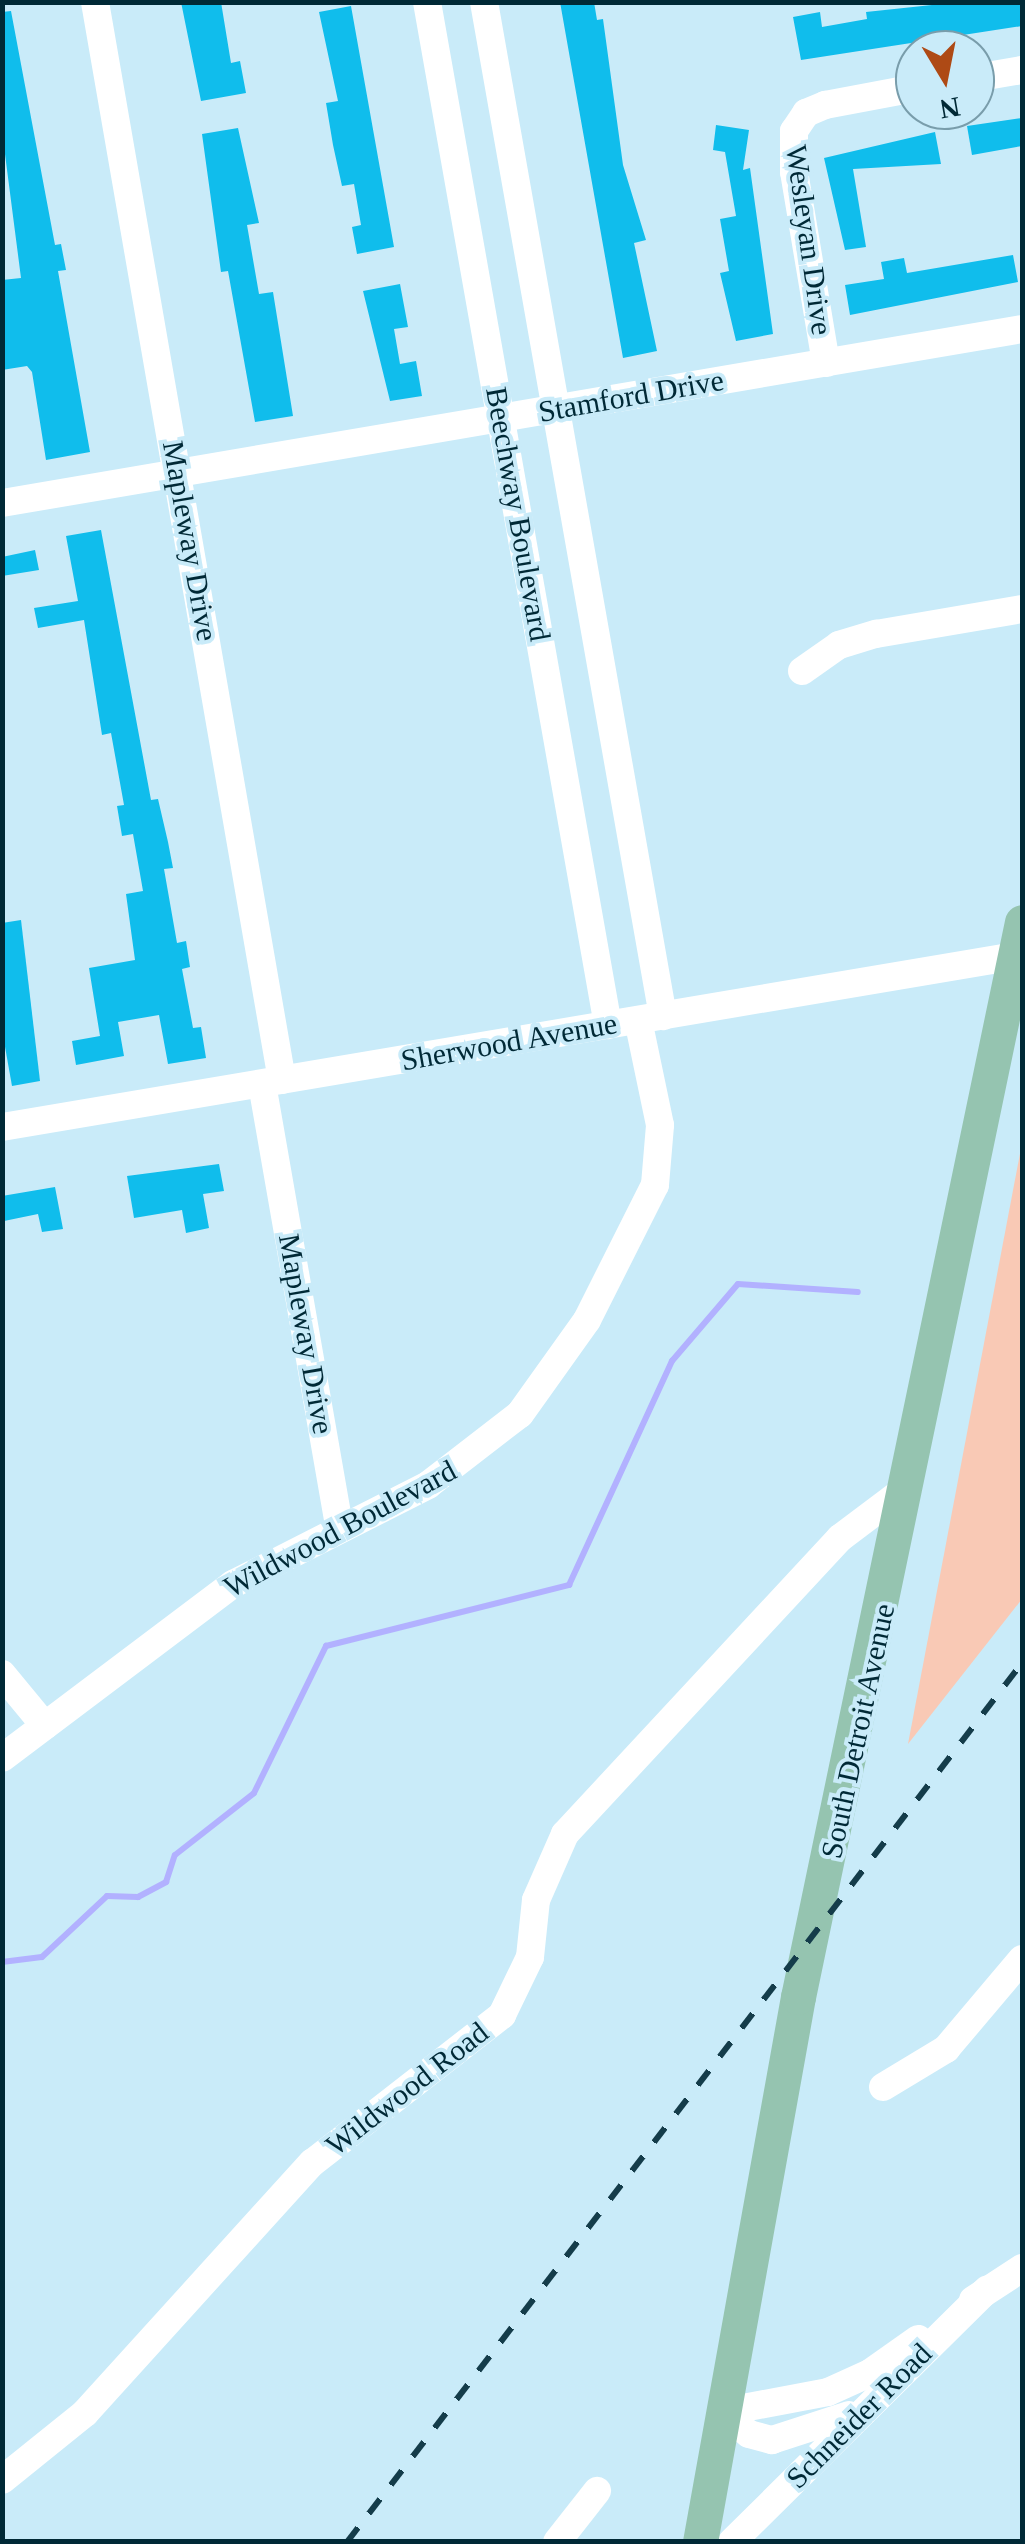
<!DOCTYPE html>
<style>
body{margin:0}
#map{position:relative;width:1025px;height:2544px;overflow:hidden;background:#c9ebf9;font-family:Georgia,serif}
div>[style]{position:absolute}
.green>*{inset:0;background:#f9c9b5}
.stream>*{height:6px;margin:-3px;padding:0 3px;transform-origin:3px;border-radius:3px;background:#b2b1ff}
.building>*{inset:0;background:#10bdec}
.minor>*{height:28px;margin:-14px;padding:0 14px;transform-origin:14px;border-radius:14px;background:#fff}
.major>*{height:35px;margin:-17.5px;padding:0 17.5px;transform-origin:17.5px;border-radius:17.5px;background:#95c4b0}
.rail>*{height:6px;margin-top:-3px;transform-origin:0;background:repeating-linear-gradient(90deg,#143c4a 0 18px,transparent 0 36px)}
span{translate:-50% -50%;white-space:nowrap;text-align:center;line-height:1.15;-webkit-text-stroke:8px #c9ebf9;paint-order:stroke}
.street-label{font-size:30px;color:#002936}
.frame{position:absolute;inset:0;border:5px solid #002936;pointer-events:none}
.north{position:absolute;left:895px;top:30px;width:100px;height:100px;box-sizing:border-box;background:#c9ebf9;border:2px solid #799dab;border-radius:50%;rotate:170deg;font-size:28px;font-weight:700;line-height:40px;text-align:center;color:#002936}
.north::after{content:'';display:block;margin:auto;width:35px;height:45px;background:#ae4a15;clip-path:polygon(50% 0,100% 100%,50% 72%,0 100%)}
</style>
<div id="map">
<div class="green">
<div style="clip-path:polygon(1022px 1143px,1022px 1599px,908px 1744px)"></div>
</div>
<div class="stream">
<div style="left:2px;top:1962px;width:40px;rotate:-7.1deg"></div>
<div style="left:42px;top:1957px;width:89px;rotate:-43.2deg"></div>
<div style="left:107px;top:1896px;width:31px;rotate:2deg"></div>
<div style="left:138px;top:1897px;width:32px;rotate:-28deg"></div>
<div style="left:166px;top:1882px;width:28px;rotate:-72deg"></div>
<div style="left:175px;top:1855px;width:100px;rotate:-38.1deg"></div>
<div style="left:254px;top:1793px;width:164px;rotate:-63.9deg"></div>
<div style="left:326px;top:1646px;width:251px;rotate:-14.1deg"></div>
<div style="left:569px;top:1585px;width:247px;rotate:-65.3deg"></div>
<div style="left:672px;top:1361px;width:101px;rotate:-49.4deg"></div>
<div style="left:738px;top:1284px;width:120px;rotate:3.8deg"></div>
</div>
<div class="building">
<div style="clip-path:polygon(181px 2px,221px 2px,231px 63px,240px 61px,246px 93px,201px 101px)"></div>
<div style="clip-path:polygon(560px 2px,594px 2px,597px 20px,603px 19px,623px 165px,646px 240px,634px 243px,657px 351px,623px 358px)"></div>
<div style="clip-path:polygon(960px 2px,1022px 2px,1022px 26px,801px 60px,793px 17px,820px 12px,822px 27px,867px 19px,866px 12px)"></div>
<div style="clip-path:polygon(351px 6px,394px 247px,357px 254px,352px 227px,361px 225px,354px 184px,342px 186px,333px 145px,326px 103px,338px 101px,319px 12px)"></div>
<div style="clip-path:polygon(11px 11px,55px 245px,61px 244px,66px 270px,58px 271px,90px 452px,46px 460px,32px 372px,27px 366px,2px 370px,2px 280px,21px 278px,2px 131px,2px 12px)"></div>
<div style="clip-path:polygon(1022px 118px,1022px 146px,972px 155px,967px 126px)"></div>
<div style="clip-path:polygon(716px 125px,749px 130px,743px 170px,750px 168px,773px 334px,736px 341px,720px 273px,729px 271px,720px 219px,736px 216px,725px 152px,713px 150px)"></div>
<div style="clip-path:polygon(238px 128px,259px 223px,247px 225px,259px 294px,273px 292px,293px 416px,255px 422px,228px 271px,221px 272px,202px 134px)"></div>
<div style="clip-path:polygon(935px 132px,941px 164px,853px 169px,866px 247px,845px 250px,824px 158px)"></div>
<div style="clip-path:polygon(1013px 255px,1018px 282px,850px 315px,845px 285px,884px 279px,881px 262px,904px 258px,907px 273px)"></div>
<div style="clip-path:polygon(400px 284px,408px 327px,394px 329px,400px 364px,416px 361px,422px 396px,390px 401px,363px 291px)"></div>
<div style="clip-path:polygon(101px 530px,151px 800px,158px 799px,168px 842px,173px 868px,164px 869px,177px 943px,186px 941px,190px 967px,182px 969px,193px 1028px,201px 1027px,206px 1058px,168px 1064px,159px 1015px,118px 1022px,124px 1056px,76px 1065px,72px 1041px,100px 1036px,89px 968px,135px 960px,126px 894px,143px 891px,133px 834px,122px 836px,117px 806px,124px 805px,111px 733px,102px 735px,84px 620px,38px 628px,34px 608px,78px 601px,66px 536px)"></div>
<div style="clip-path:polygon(35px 550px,39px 570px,2px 576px,2px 557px)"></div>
<div style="clip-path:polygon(21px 920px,40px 1081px,12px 1086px,2px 1030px,2px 923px)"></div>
<div style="clip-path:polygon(219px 1164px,224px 1191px,203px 1194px,209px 1228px,186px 1233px,182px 1210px,134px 1218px,127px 1176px)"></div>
<div style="clip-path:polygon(55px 1187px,63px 1229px,42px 1232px,38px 1214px,4px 1221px,2px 1196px)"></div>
</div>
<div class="minor">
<div style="left:95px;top:2px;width:1094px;rotate:80.16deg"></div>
<div style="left:427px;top:2px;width:1039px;rotate:79.97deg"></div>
<div style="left:484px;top:2px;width:1030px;rotate:79.99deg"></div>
<div style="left:975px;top:78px;width:48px;rotate:-9.7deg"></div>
<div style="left:826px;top:363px;width:194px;rotate:-99.5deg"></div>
<div style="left:794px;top:172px;width:41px;rotate:-90deg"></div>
<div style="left:794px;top:131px;width:22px;rotate:-56deg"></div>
<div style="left:806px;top:113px;width:21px;rotate:-23deg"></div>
<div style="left:825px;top:105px;width:92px;rotate:-10.7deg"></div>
<div style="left:2px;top:503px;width:1035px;rotate:-9.68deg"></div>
<div style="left:802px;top:671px;width:45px;rotate:-35.1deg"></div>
<div style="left:839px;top:645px;width:39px;rotate:-17deg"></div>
<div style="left:876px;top:634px;width:148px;rotate:-9.7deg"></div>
<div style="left:262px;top:1084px;width:448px;rotate:80.1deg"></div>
<div style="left:2px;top:1127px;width:1027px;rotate:-9.58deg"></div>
<div style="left:2px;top:1674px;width:67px;rotate:50.4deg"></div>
<div style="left:2px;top:1758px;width:289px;rotate:-37deg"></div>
<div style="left:233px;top:1584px;width:219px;rotate:-26.9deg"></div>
<div style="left:428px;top:1485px;width:116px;rotate:-37.7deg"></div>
<div style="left:520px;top:1414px;width:115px;rotate:-54.5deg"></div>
<div style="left:587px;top:1320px;width:151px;rotate:-63.3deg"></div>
<div style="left:655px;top:1185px;width:60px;rotate:-85.2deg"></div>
<div style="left:660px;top:1125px;width:107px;rotate:-101.8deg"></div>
<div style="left:883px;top:2087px;width:74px;rotate:-31.1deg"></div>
<div style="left:946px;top:2049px;width:118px;rotate:-49.8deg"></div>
<div style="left:973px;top:2300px;width:59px;rotate:-33.1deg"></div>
<div style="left:722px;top:2412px;width:108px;rotate:-10.7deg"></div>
<div style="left:828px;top:2392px;width:46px;rotate:-24.3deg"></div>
<div style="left:870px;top:2373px;width:59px;rotate:-35.3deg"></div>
<div style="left:722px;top:2412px;width:35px;rotate:39deg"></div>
<div style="left:749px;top:2434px;width:24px;rotate:15deg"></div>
<div style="left:772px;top:2440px;width:81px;rotate:-18deg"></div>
<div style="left:2px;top:2480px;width:107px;rotate:-38.9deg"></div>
<div style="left:85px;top:2413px;width:338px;rotate:-47.8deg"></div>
<div style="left:312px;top:2163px;width:241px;rotate:-37.9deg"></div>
<div style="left:502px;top:2015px;width:64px;rotate:-64.2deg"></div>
<div style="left:530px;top:1957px;width:57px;rotate:-84deg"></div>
<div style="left:536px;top:1900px;width:72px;rotate:-66.3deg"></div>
<div style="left:565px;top:1834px;width:404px;rotate:-47.1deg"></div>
<div style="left:840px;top:1538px;width:85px;rotate:-36.9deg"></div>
<div style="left:557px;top:2542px;width:65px;rotate:-51.9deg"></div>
<div style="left:732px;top:2542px;width:359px;rotate:-44.7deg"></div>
</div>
<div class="major">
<div style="left:700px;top:2542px;width:554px;rotate:-79.81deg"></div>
<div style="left:798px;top:1997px;width:1098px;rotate:-78.23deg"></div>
</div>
<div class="rail">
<div style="left:347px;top:2542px;width:1108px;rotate:-52.48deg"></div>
</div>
<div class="street-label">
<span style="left:809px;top:240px;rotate:82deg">Wesleyan Drive</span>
<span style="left:631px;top:396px;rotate:-10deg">Stamford Drive</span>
<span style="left:518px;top:514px;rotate:80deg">Beechway Boulevard</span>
<span style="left:190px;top:541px;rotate:80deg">Mapleway Drive</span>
<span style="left:509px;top:1042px;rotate:-10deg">Sherwood Avenue</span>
<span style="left:306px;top:1334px;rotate:80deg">Mapleway Drive</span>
<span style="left:340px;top:1529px;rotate:-28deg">Wildwood Boulevard</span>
<span style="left:858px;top:1731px;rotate:-78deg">South Detroit Avenue</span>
<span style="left:407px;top:2089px;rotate:-38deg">Wildwood Road</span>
<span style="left:859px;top:2416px;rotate:-45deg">Schneider Road</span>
</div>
<div class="frame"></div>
<div class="north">N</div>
</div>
